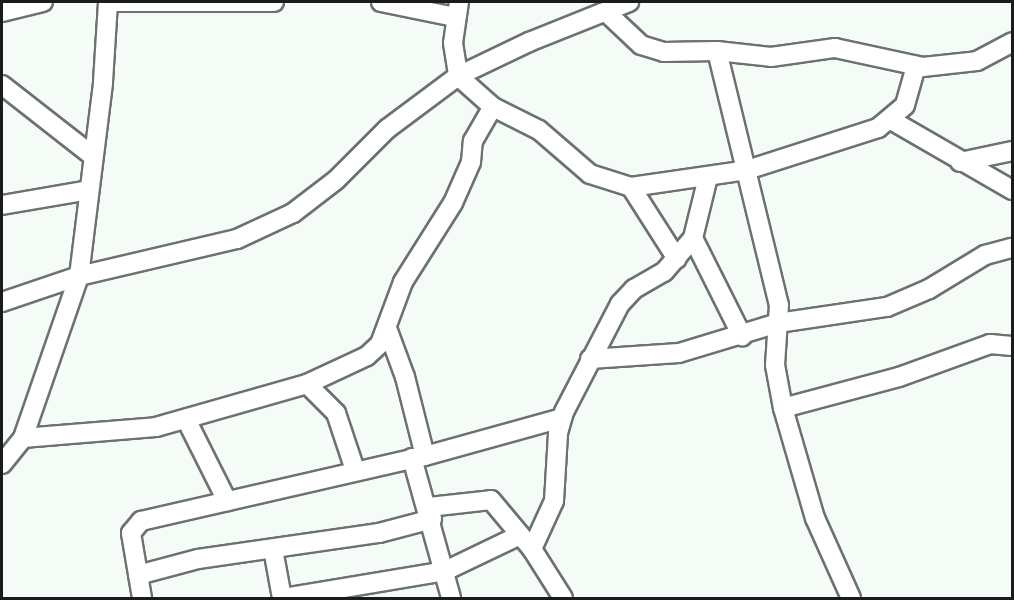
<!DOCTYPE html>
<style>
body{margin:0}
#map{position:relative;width:1014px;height:600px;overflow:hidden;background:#f5fcf7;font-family:"IBM Plex Sans",sans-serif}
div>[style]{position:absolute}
.roads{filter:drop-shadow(2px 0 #6c726d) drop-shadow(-2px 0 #6c726d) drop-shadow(0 2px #6c726d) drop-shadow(0 -2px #6c726d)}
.minor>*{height:18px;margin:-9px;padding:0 9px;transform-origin:9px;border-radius:9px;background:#fff}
span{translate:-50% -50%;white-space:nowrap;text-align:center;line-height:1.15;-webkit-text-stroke:4.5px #fff;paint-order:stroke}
.frame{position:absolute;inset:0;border:3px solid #1a1c1b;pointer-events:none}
</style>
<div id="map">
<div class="roads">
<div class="minor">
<div style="left:108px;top:2px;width:166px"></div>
<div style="left:381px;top:2px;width:76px;rotate:11.5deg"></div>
<div style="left:459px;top:2px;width:41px;rotate:98.3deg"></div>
<div style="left:453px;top:43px;width:33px;rotate:81deg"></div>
<div style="left:458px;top:76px;width:47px;rotate:41.5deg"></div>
<div style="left:493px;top:107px;width:51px;rotate:26.6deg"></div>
<div style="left:539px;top:130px;width:67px;rotate:40.8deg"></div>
<div style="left:590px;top:174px;width:43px;rotate:17.6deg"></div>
<div style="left:631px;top:187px;width:117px;rotate:-8.3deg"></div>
<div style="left:747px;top:170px;width:138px;rotate:-17.8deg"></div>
<div style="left:878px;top:128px;width:35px;rotate:-40deg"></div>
<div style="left:905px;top:105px;width:41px;rotate:-74.2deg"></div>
<div style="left:2px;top:12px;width:42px;rotate:-13.7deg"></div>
<div style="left:606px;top:12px;width:48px;rotate:43.3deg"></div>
<div style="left:641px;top:45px;width:24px;rotate:17deg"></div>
<div style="left:664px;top:52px;width:53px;rotate:-1.1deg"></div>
<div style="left:717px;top:51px;width:54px;rotate:6.3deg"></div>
<div style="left:771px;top:57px;width:65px;rotate:-8deg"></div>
<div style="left:835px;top:48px;width:90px;rotate:12.2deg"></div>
<div style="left:923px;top:67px;width:54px;rotate:-6.3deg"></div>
<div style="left:977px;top:61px;width:40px;rotate:-28deg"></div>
<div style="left:717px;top:51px;width:261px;rotate:76.3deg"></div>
<div style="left:779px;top:305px;width:60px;rotate:93.8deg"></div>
<div style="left:775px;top:365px;width:44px;rotate:79.5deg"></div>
<div style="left:783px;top:408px;width:115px;rotate:73.8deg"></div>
<div style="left:815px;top:518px;width:88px;rotate:65.8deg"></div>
<div style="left:2px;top:85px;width:115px;rotate:38deg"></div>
<div style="left:891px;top:120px;width:140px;rotate:30deg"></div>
<div style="left:960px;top:162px;width:53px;rotate:-11.9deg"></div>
<div style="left:631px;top:187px;width:85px;rotate:57.4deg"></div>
<div style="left:2px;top:205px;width:88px;rotate:-9.8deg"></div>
<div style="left:693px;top:238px;width:110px;rotate:63.4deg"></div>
<div style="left:2px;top:302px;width:81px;rotate:-18.7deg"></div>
<div style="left:79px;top:276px;width:162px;rotate:-13.2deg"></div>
<div style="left:237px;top:239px;width:62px;rotate:-24.9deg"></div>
<div style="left:293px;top:213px;width:54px;rotate:-37.5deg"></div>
<div style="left:336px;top:180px;width:72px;rotate:-45deg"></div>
<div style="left:387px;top:129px;width:89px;rotate:-36.7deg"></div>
<div style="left:458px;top:76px;width:79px;rotate:-25.6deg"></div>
<div style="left:529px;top:42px;width:108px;rotate:-21.8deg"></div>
<div style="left:387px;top:328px;width:52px;rotate:69.8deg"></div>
<div style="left:405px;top:377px;width:81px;rotate:75.8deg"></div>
<div style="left:590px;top:359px;width:89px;rotate:-3.9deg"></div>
<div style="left:679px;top:353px;width:103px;rotate:-16.9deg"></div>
<div style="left:778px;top:323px;width:110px;rotate:-8.4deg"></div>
<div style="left:887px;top:307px;width:46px;rotate:-23.2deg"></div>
<div style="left:929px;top:289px;width:66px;rotate:-31.3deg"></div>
<div style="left:985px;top:255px;width:28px;rotate:-15deg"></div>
<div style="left:307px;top:384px;width:41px;rotate:45deg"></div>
<div style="left:336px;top:413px;width:60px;rotate:71.6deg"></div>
<div style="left:783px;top:408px;width:120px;rotate:-15deg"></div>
<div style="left:899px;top:377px;width:97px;rotate:-19.9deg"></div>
<div style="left:990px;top:344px;width:22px;rotate:5deg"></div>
<div style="left:186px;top:419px;width:92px;rotate:63.4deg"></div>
<div style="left:23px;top:438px;width:133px;rotate:-4.7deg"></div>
<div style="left:156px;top:427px;width:157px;rotate:-15.9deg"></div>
<div style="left:307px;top:384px;width:66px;rotate:-25deg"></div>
<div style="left:367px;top:356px;width:18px;rotate:-43deg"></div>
<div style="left:380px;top:344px;width:66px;rotate:-69.6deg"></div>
<div style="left:403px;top:282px;width:93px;rotate:-57.7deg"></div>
<div style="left:453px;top:203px;width:45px;rotate:-66.3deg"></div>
<div style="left:471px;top:162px;width:21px;rotate:-85deg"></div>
<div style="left:473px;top:141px;width:39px;rotate:-60deg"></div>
<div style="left:412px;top:458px;width:145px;rotate:74.4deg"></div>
<div style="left:2px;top:464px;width:33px;rotate:-51deg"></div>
<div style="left:23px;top:438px;width:171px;rotate:-70.9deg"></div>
<div style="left:79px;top:276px;width:195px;rotate:-82.9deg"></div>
<div style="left:103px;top:82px;width:80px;rotate:-86.4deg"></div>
<div style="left:429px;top:507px;width:62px;rotate:-6.4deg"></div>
<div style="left:491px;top:500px;width:64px;rotate:50.1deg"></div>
<div style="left:532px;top:549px;width:58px;rotate:57.7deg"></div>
<div style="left:273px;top:549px;width:50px;rotate:79.6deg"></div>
<div style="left:532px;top:549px;width:53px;rotate:-65.4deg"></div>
<div style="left:554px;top:501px;width:68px;rotate:-86.6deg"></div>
<div style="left:558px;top:433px;width:22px;rotate:-74deg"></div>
<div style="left:564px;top:412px;width:122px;rotate:-62.6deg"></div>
<div style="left:620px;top:304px;width:21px;rotate:-47deg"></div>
<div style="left:634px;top:289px;width:34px;rotate:-30deg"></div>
<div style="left:664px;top:272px;width:45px;rotate:-49.5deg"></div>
<div style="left:693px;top:238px;width:63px;rotate:-76.2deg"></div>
<div style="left:138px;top:575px;width:62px;rotate:-14.9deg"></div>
<div style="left:198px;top:559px;width:183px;rotate:-8.2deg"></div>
<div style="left:379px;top:533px;width:55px;rotate:-14.8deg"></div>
<div style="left:142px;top:598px;width:66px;rotate:-99.6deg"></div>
<div style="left:131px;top:533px;width:16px;rotate:-50deg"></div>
<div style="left:141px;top:521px;width:291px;rotate:-12.9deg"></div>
<div style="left:425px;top:456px;width:142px;rotate:-15.5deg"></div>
<div style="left:284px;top:598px;width:163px;rotate:-9.5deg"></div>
<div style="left:445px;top:571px;width:83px;rotate:-25.6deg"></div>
</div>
</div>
<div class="frame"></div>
</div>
